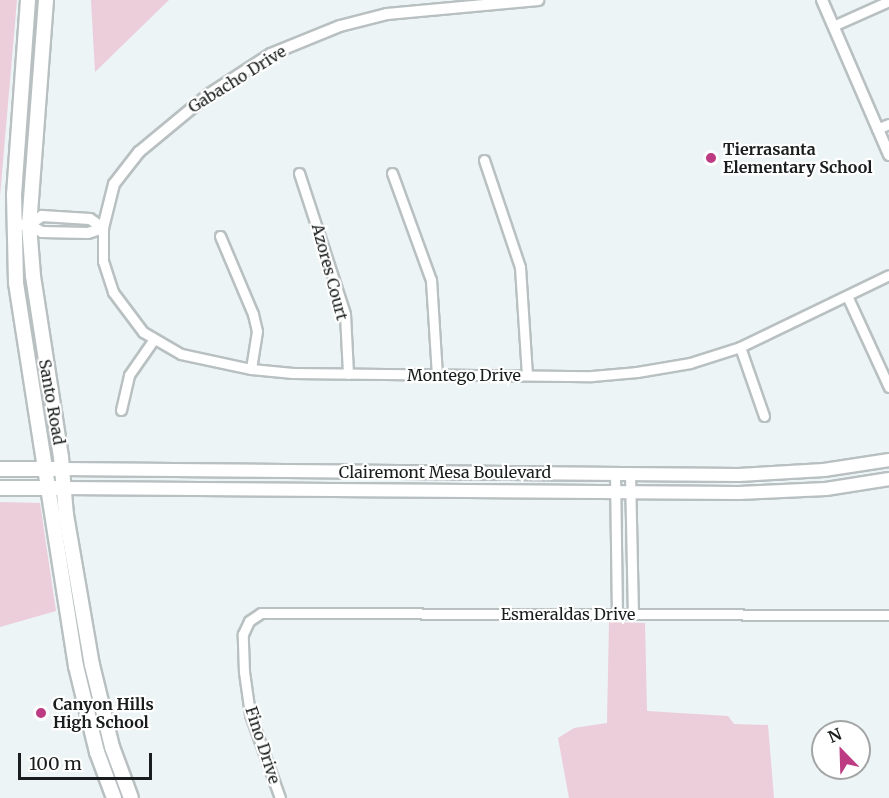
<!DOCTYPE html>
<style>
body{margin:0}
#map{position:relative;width:889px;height:798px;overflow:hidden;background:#ecf4f5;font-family:Merriweather,serif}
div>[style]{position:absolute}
.green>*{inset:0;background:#eccdda}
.roads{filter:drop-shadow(2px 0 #b9c0c1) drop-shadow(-2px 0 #b9c0c1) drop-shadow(0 2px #b9c0c1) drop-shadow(0 -2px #b9c0c1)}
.minor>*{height:9px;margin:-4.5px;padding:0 4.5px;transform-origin:4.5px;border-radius:4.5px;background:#fff}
.tertiary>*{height:10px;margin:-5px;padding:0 5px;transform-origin:5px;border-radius:5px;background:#fff}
.secondary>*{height:12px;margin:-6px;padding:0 6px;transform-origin:6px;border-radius:6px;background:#fff}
.primary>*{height:14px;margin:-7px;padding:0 7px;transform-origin:7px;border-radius:7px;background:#fff}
.dots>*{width:16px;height:16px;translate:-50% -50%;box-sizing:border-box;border:3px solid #fff;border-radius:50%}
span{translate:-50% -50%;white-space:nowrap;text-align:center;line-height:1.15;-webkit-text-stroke:4.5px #fff;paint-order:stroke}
.street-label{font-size:16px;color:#1a1d1d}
.poi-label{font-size:16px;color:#1a1d1d;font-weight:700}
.left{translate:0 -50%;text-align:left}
.north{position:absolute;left:811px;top:720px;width:60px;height:60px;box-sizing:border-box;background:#fff;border:2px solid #a3a5a5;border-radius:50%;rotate:337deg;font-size:16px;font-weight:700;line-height:24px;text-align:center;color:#1a1d1d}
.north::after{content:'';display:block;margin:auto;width:21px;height:27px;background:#bd3b82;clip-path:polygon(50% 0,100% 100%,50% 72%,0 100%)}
.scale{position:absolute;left:18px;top:753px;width:134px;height:27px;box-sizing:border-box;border:3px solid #1a1d1d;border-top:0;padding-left:8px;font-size:18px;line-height:21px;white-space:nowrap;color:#1a1d1d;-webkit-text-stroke:4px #fff;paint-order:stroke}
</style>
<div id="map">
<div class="green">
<div style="clip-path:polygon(0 0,17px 0,0 196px)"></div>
<div style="clip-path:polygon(91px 0,169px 0,95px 72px)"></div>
<div style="clip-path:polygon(0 502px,40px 503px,56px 611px,0 627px)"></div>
<div style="clip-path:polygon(609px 622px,645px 623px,647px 711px,728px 716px,734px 724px,768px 725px,774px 798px,569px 798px,558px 738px,574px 728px,607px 723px)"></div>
</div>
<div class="roads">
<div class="minor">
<div style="left:833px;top:26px;width:61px;rotate:-24.1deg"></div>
<div style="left:877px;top:129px;width:13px;rotate:-23deg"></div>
<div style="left:484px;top:160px;width:113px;rotate:71.4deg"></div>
<div style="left:520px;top:267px;width:108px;rotate:86.3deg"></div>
<div style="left:299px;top:173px;width:148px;rotate:71.9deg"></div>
<div style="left:345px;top:314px;width:60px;rotate:87.1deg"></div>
<div style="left:392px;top:173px;width:114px;rotate:70deg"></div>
<div style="left:431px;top:280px;width:95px;rotate:86.4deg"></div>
<div style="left:103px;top:228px;width:33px;rotate:90deg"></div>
<div style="left:103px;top:261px;width:33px;rotate:72deg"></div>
<div style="left:113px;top:292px;width:50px;rotate:53.1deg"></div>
<div style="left:143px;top:332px;width:44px;rotate:30.1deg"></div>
<div style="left:181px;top:354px;width:72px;rotate:12.1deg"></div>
<div style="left:251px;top:369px;width:42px;rotate:5.4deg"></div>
<div style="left:293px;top:373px;width:299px;rotate:0.6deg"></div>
<div style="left:592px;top:376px;width:45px;rotate:-5.1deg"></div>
<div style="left:637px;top:372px;width:54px;rotate:-9.6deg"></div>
<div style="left:690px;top:363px;width:52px;rotate:-17.7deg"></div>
<div style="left:740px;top:347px;width:165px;rotate:-25.8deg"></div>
<div style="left:220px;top:236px;width:85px;rotate:67.1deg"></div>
<div style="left:253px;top:314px;width:17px;rotate:77deg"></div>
<div style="left:257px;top:331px;width:38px;rotate:99deg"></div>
<div style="left:848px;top:298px;width:98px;rotate:65.3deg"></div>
<div style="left:740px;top:347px;width:73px;rotate:70.8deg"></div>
<div style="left:121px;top:410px;width:36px;rotate:-77deg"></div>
<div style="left:129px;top:375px;width:44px;rotate:-55.2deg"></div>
<div style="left:615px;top:473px;width:141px;rotate:89.2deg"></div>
<div style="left:630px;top:473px;width:141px;rotate:88.8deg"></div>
<div style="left:280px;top:798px;width:89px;rotate:-109.7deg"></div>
<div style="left:250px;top:714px;width:42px;rotate:-98.1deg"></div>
<div style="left:244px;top:672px;width:38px;rotate:-92deg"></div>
<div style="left:243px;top:634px;width:14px;rotate:-65deg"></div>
<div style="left:249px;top:621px;width:14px;rotate:-34deg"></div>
<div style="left:261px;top:613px;width:628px;rotate:0.18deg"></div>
</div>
<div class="tertiary">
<div style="left:822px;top:0;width:169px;rotate:66.6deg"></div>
<div style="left:13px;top:224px;width:16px;rotate:4deg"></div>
<div style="left:29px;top:225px;width:15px;rotate:28deg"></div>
<div style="left:42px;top:232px;width:46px;rotate:1.2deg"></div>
<div style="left:88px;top:233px;width:16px;rotate:-18deg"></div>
<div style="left:29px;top:225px;width:16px;rotate:-35deg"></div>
<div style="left:42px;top:216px;width:48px;rotate:3.6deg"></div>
<div style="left:90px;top:219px;width:16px;rotate:35deg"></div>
<div style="left:103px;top:228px;width:45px;rotate:-76deg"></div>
<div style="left:114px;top:184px;width:41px;rotate:-52deg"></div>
<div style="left:139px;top:152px;width:89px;rotate:-39.6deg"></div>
<div style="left:208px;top:95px;width:75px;rotate:-33.1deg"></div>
<div style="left:271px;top:54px;width:74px;rotate:-22.1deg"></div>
<div style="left:340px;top:26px;width:49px;rotate:-14.3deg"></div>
<div style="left:387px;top:14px;width:152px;rotate:-5.3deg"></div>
</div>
<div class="secondary">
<div style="left:62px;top:469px;width:677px;rotate:0.51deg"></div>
<div style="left:739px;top:475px;width:85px;rotate:-3.4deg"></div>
<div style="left:824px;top:470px;width:66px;rotate:-8.7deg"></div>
<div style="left:64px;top:488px;width:675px;rotate:0.42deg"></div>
<div style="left:739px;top:493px;width:87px;rotate:-2.6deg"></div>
<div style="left:826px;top:489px;width:64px;rotate:-9deg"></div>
</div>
<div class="primary">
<div style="left:28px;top:0;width:195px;rotate:94.1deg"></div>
<div style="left:14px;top:194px;width:89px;rotate:88.7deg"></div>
<div style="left:16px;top:283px;width:388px;rotate:81.1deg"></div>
<div style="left:76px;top:666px;width:89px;rotate:76.3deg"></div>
<div style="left:97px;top:752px;width:49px;rotate:69.7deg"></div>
<div style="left:46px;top:0;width:226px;rotate:94.3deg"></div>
<div style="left:29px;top:225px;width:51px;rotate:85.5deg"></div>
<div style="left:33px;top:276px;width:183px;rotate:81.2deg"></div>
<div style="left:61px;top:457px;width:58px;rotate:85.1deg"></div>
<div style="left:66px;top:515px;width:152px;rotate:80.2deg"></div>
<div style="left:92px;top:665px;width:84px;rotate:76.3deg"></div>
<div style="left:112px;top:747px;width:54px;rotate:69.6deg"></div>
<div style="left:0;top:469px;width:54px"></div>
<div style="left:0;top:488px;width:56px"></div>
</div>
</div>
<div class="dots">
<div style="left:711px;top:158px;background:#bd3b82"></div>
<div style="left:41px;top:713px;background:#bd3b82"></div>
</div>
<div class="street-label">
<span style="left:237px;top:79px;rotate:-32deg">Gabacho Drive</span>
<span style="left:330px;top:272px;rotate:75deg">Azores Court</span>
<span style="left:464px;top:375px">Montego Drive</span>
<span style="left:52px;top:402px;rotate:80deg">Santo Road</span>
<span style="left:445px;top:472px">Clairemont Mesa Boulevard</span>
<span style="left:568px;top:614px">Esmeraldas Drive</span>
<span style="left:263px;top:745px;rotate:72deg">Fino Drive</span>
</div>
<div class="poi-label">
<span class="left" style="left:723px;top:158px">Tierrasanta<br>Elementary School</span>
<span class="left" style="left:53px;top:713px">Canyon Hills<br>High School</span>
</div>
<div class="north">N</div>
<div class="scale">100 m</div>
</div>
